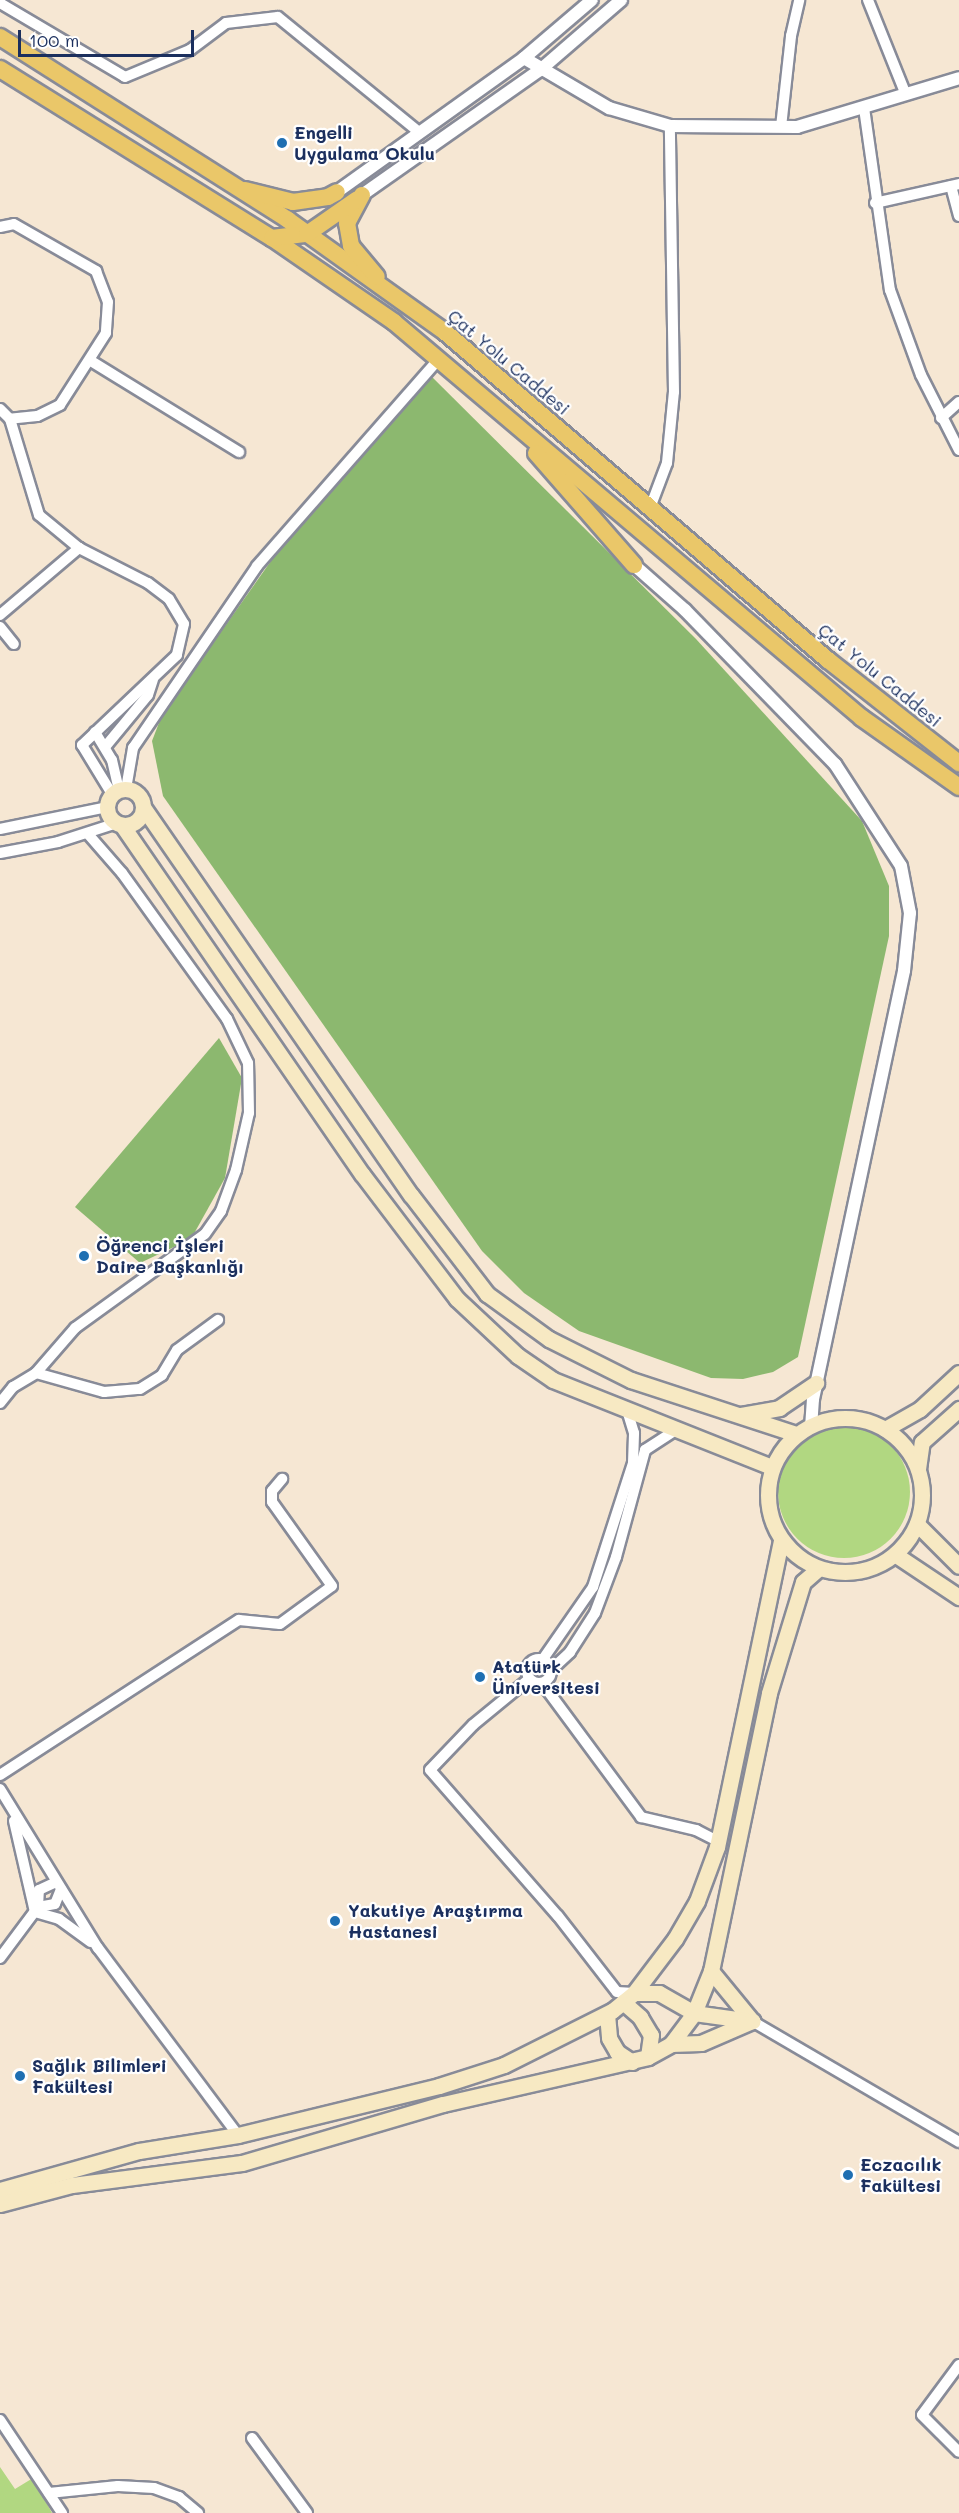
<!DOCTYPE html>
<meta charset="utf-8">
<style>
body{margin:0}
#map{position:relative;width:959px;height:2513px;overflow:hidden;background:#f6e7d3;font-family:Mali,sans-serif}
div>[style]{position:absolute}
.green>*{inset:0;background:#b1d781}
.round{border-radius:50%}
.forest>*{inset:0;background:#8cb86f}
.roads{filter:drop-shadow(2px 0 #888b98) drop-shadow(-2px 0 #888b98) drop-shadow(0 2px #888b98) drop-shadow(0 -2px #888b98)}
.minor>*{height:10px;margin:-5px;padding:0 5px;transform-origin:5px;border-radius:5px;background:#fff}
.minor>.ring{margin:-5px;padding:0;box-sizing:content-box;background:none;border:10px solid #fff;border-radius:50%}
.tertiary>*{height:12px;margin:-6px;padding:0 6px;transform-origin:6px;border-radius:6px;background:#fff}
.secondary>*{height:15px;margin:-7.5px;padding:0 7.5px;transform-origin:7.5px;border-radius:7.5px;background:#f7e9c3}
.secondary>.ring{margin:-7.5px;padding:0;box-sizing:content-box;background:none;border:15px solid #f7e9c3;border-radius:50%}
.trunk>*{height:16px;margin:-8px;padding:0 8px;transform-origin:8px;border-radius:8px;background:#eac769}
.dots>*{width:16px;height:16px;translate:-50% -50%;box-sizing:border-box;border:3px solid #fff;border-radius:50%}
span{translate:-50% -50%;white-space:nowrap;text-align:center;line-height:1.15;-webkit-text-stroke:4.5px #fff;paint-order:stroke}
.poi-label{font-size:18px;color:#1b2f5e;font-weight:700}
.left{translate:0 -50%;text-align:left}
.street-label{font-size:18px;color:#1b2f5e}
.scale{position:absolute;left:18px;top:30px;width:176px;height:27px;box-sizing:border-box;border:3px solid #1b2f5e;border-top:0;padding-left:8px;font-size:18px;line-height:21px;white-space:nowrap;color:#1b2f5e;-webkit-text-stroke:4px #fff;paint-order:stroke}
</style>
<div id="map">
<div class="green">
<div class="round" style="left:778px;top:1426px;width:132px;height:132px"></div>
<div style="clip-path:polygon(0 2467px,15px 2489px,33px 2478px,52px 2513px,0 2513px)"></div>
</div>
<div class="forest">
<div style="clip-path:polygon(427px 372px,696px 639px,862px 821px,889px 886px,889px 936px,798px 1357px,773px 1372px,743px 1379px,711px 1378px,579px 1331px,524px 1293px,482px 1251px,163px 796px,152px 741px,162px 715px,295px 527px)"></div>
<div style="clip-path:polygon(219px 1038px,242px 1078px,225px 1178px,191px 1239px,140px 1263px,75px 1207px)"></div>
</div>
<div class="roads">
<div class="minor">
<div style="left:868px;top:0;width:102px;rotate:68.2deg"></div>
<div style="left:0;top:3px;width:145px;rotate:30.6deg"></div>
<div style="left:125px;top:77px;width:70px;rotate:-22.6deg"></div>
<div style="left:190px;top:50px;width:45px;rotate:-36.9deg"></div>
<div style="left:226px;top:23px;width:52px;rotate:-6.6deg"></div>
<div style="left:278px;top:17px;width:183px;rotate:39.2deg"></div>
<div style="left:864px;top:108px;width:184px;rotate:81.9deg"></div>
<div style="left:890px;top:290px;width:90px;rotate:70deg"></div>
<div style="left:921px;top:375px;width:84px;rotate:63.1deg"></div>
<div style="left:781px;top:127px;width:92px;rotate:-83.7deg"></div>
<div style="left:791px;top:36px;width:37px;rotate:-77deg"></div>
<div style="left:951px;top:186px;width:31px;rotate:75deg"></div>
<div style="left:875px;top:203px;width:86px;rotate:-12.7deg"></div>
<div style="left:0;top:227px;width:14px;rotate:-12deg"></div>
<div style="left:14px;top:224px;width:95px;rotate:29.8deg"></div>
<div style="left:96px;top:271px;width:33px;rotate:69deg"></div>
<div style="left:108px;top:302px;width:31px;rotate:94deg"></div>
<div style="left:106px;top:333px;width:85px;rotate:122.6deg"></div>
<div style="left:60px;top:405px;width:25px;rotate:154deg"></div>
<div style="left:37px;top:416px;width:27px;rotate:174deg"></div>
<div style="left:10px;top:419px;width:14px;rotate:-135deg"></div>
<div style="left:91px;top:361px;width:174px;rotate:31.6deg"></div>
<div style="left:941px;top:418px;width:24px;rotate:-42deg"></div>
<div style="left:10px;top:419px;width:100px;rotate:73.2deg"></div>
<div style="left:39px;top:515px;width:52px;rotate:39.5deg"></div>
<div style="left:79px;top:548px;width:77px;rotate:26.9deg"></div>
<div style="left:148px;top:583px;width:26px;rotate:37deg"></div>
<div style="left:169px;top:599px;width:29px;rotate:59deg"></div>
<div style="left:184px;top:624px;width:32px;rotate:103deg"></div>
<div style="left:177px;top:655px;width:131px;rotate:136.5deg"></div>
<div style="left:82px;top:745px;width:57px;rotate:58.5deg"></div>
<div style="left:650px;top:508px;width:48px;rotate:-69.3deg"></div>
<div style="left:667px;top:463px;width:71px;rotate:-84.4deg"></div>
<div style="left:674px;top:392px;width:266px;rotate:-90.9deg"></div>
<div style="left:0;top:615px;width:104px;rotate:-40.3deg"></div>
<div style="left:0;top:627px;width:22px;rotate:51deg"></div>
<div style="left:95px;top:732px;width:33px;rotate:59deg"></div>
<div style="left:112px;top:760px;width:31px;rotate:77deg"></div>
<div style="left:105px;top:747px;width:67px;rotate:-50.4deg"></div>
<div style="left:148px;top:695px;width:16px;rotate:-72deg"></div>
<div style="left:126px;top:789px;width:42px;rotate:-80.3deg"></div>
<div style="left:133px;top:748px;width:220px;rotate:-55.7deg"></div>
<div style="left:257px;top:566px;width:277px;rotate:-48.7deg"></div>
<div style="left:0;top:829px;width:109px;rotate:-11.6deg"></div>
<div style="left:0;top:853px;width:59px;rotate:-10.7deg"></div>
<div style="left:58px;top:842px;width:62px;rotate:-17.9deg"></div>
<div style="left:36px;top:1373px;width:60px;rotate:-49.1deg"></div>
<div style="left:75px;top:1328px;width:160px;rotate:-35.9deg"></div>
<div style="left:205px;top:1234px;width:28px;rotate:-55deg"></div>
<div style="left:221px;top:1211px;width:44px;rotate:-69.9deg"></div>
<div style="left:236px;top:1170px;width:58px;rotate:-77.2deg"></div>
<div style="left:249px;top:1113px;width:50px;rotate:-91.1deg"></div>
<div style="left:248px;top:1063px;width:49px;rotate:-115.5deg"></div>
<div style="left:227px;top:1019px;width:180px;rotate:-125.7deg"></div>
<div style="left:122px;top:873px;width:52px;rotate:-131.1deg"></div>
<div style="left:0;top:1403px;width:21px;rotate:-51deg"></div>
<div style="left:13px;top:1387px;width:27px;rotate:-31deg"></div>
<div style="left:36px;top:1373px;width:71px;rotate:15.6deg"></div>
<div style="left:104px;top:1392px;width:36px;rotate:-5deg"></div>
<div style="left:140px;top:1389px;width:26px;rotate:-32deg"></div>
<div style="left:162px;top:1375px;width:29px;rotate:-59deg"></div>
<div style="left:177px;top:1350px;width:51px;rotate:-36.2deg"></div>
<div class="ring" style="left:527px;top:1659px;width:14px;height:14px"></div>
<div style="left:543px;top:1659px;width:88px;rotate:-55.2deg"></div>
<div style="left:593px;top:1587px;width:130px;rotate:-72.1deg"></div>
<div style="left:633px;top:1463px;width:30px;rotate:-88deg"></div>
<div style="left:634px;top:1433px;width:24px;rotate:-107deg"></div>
<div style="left:551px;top:1670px;width:26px;rotate:-43deg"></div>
<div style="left:570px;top:1652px;width:46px;rotate:-57.3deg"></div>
<div style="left:595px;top:1613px;width:60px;rotate:-69.4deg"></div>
<div style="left:616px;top:1557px;width:111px;rotate:-74.8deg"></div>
<div style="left:645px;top:1450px;width:37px;rotate:-33deg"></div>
<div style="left:529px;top:1679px;width:72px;rotate:140.6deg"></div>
<div style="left:473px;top:1725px;width:62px;rotate:133.7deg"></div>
<div style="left:430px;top:1770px;width:194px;rotate:48.8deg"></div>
<div style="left:558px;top:1916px;width:96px;rotate:52.2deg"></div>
<div style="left:617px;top:1992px;width:17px;rotate:3deg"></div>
<div style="left:542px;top:1683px;width:167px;rotate:53.5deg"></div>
<div style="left:641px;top:1817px;width:57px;rotate:13.3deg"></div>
<div style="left:696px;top:1830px;width:25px;rotate:27deg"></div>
<div style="left:0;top:1775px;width:285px;rotate:-33deg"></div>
<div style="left:239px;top:1620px;width:41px;rotate:5.6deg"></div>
<div style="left:280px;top:1624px;width:64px;rotate:-36.2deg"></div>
<div style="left:332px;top:1586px;width:103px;rotate:-125.5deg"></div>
<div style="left:272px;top:1502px;width:11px;rotate:-90deg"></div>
<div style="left:272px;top:1491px;width:16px;rotate:-50deg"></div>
<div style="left:0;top:1789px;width:187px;rotate:58.4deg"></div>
<div style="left:98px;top:1948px;width:234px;rotate:53.2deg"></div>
<div style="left:14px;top:1821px;width:93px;rotate:77deg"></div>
<div style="left:35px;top:1912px;width:25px;rotate:16deg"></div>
<div style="left:59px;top:1919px;width:39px;rotate:36deg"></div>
<div style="left:38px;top:1907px;width:17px;rotate:-10deg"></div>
<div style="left:55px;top:1904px;width:16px;rotate:-68deg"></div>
<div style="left:0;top:1958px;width:64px;rotate:-53.3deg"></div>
<div style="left:38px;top:1907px;width:17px;rotate:-87deg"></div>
<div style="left:39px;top:1890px;width:19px;rotate:-25deg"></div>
<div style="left:752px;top:2021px;width:240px;rotate:30.3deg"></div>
<div style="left:959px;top:2365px;width:62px;rotate:126.5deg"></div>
<div style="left:922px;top:2415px;width:52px;rotate:45deg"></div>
<div style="left:0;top:2420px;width:112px;rotate:56.3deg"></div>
<div style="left:252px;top:2438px;width:93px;rotate:53.7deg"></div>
<div style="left:49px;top:2493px;width:69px;rotate:-5.8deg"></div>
<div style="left:118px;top:2486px;width:36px;rotate:3deg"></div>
<div style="left:154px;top:2488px;width:27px;rotate:20deg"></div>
<div style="left:179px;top:2497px;width:25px;rotate:40deg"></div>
</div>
<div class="tertiary">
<div style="left:524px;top:58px;width:99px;rotate:30.5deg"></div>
<div style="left:609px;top:108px;width:64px;rotate:16.4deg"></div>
<div style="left:670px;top:126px;width:127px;rotate:0.5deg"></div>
<div style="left:797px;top:127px;width:169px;rotate:-16.8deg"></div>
<div style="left:337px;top:192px;width:230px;rotate:-35.6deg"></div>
<div style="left:524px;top:58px;width:89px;rotate:-40.5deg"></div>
<div style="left:362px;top:195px;width:218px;rotate:-35.1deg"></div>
<div style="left:540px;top:70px;width:107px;rotate:-40.8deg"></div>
<div style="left:634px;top:565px;width:68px;rotate:41.4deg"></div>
<div style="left:685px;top:610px;width:215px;rotate:45.8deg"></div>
<div style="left:835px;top:764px;width:121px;rotate:57.1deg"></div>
<div style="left:901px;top:866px;width:48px;rotate:79.2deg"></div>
<div style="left:910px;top:913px;width:58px;rotate:95.9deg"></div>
<div style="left:904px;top:971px;width:438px;rotate:102deg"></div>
<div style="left:813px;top:1399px;width:26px;rotate:94deg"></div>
</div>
<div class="secondary">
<div class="ring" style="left:107px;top:789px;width:21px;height:21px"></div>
<div style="left:143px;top:807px;width:472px;rotate:55.4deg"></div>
<div style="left:411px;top:1195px;width:125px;rotate:52.5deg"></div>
<div style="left:487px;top:1294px;width:77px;rotate:36deg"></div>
<div style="left:549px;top:1339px;width:92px;rotate:26.6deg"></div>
<div style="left:631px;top:1380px;width:174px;rotate:18.1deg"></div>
<div style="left:122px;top:825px;width:424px;rotate:55.5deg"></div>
<div style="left:362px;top:1174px;width:157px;rotate:52.8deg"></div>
<div style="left:457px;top:1299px;width:83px;rotate:43.1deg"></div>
<div style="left:518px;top:1356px;width:42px;rotate:34.4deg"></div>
<div style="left:553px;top:1380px;width:236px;rotate:21.7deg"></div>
<div style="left:741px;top:1415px;width:39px;rotate:-10deg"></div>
<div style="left:779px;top:1408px;width:45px;rotate:-34deg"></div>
<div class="ring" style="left:768px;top:1418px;width:139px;height:139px"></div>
<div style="left:885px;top:1429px;width:40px;rotate:-29.7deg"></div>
<div style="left:920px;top:1409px;width:53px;rotate:-42.7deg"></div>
<div style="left:918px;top:1469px;width:27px;rotate:-82deg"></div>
<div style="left:922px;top:1442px;width:50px;rotate:-41.7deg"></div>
<div style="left:917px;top:1524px;width:59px;rotate:45deg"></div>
<div style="left:896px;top:1555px;width:76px;rotate:33.7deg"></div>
<div style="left:711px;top:1971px;width:65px;rotate:50.6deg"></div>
<div style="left:634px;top:1993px;width:25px"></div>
<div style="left:659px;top:1993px;width:40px;rotate:29.7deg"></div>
<div style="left:694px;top:2013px;width:59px;rotate:7.9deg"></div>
<div style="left:623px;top:2002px;width:23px;rotate:41deg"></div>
<div style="left:640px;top:2017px;width:21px;rotate:59deg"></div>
<div style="left:651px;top:2035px;width:22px;rotate:98deg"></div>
<div style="left:607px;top:2014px;width:24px;rotate:85deg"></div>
<div style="left:609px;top:2038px;width:16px;rotate:60deg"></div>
<div style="left:617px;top:2052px;width:18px;rotate:34deg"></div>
<div style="left:671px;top:2044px;width:30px;rotate:-2deg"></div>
<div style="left:701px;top:2043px;width:56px;rotate:-23.3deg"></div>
<div style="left:0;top:2190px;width:144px;rotate:-15.7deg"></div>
<div style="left:139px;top:2151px;width:100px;rotate:-9.2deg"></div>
<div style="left:238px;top:2135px;width:207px;rotate:-13.7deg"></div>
<div style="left:439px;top:2086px;width:68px;rotate:-17.9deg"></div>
<div style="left:504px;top:2065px;width:121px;rotate:-26.6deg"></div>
<div style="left:612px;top:2011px;width:28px;rotate:-39deg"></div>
<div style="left:634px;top:1993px;width:68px;rotate:-52.8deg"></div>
<div style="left:675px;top:1939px;width:44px;rotate:-59.9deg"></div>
<div style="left:697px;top:1901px;width:58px;rotate:-69.7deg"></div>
<div style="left:717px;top:1847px;width:314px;rotate:-78.2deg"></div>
<div style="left:0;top:2204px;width:74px;rotate:-14.8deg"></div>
<div style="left:72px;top:2185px;width:171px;rotate:-7.4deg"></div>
<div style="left:242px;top:2163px;width:209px;rotate:-16.4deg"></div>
<div style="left:443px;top:2104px;width:210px;rotate:-12.9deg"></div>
<div style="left:648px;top:2057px;width:26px;rotate:-29deg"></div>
<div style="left:671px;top:2044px;width:39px;rotate:-53deg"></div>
<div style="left:694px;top:2013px;width:45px;rotate:-68deg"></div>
<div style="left:711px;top:1971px;width:284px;rotate:-78.2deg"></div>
<div style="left:769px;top:1693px;width:116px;rotate:-73deg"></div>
<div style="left:803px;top:1582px;width:20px;rotate:-41deg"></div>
</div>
<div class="trunk">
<div style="left:0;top:37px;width:341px;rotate:32.4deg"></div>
<div style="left:288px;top:220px;width:193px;rotate:35.5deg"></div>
<div style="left:445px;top:332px;width:504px;rotate:40.58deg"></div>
<div style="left:828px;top:660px;width:167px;rotate:38.2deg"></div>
<div style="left:0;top:69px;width:320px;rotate:31.9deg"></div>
<div style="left:272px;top:238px;width:148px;rotate:34.5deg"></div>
<div style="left:394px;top:322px;width:613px;rotate:40.24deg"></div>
<div style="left:862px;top:718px;width:119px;rotate:35.4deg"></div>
<div style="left:245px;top:190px;width:49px;rotate:14deg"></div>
<div style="left:293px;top:202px;width:35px;rotate:-8deg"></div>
<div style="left:328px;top:197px;width:10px;rotate:-29deg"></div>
<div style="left:362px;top:195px;width:32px;rotate:118deg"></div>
<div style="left:347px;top:223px;width:23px;rotate:80deg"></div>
<div style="left:351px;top:246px;width:40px;rotate:50deg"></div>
<div style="left:272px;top:238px;width:35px;rotate:-7deg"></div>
<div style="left:307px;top:234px;width:60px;rotate:-34.8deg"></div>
<div style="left:536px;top:453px;width:149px;rotate:48.8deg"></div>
</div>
</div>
<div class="dots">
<div style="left:282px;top:143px;background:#1f6fb2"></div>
<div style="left:84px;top:1256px;background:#1f6fb2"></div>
<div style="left:480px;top:1677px;background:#1f6fb2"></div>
<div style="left:335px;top:1921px;background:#1f6fb2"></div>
<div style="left:20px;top:2076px;background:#1f6fb2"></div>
<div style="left:848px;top:2175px;background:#1f6fb2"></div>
</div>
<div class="poi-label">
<span class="left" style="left:294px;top:143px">Engelli<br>Uygulama Okulu</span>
<span class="left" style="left:96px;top:1256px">Öğrenci İşleri<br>Daire Başkanlığı</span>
<span class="left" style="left:492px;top:1677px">Atatürk<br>Üniversitesi</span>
<span class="left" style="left:348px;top:1921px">Yakutiye Araştırma<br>Hastanesi</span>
<span class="left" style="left:32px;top:2076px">Sağlık Bilimleri<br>Fakültesi</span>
<span class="left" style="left:860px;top:2175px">Eczacılık<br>Fakültesi</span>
</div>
<div class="street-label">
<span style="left:509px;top:362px;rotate:40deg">Çat Yolu Caddesi</span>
<span style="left:880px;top:675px;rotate:39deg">Çat Yolu Caddesi</span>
</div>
<div class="scale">100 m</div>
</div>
